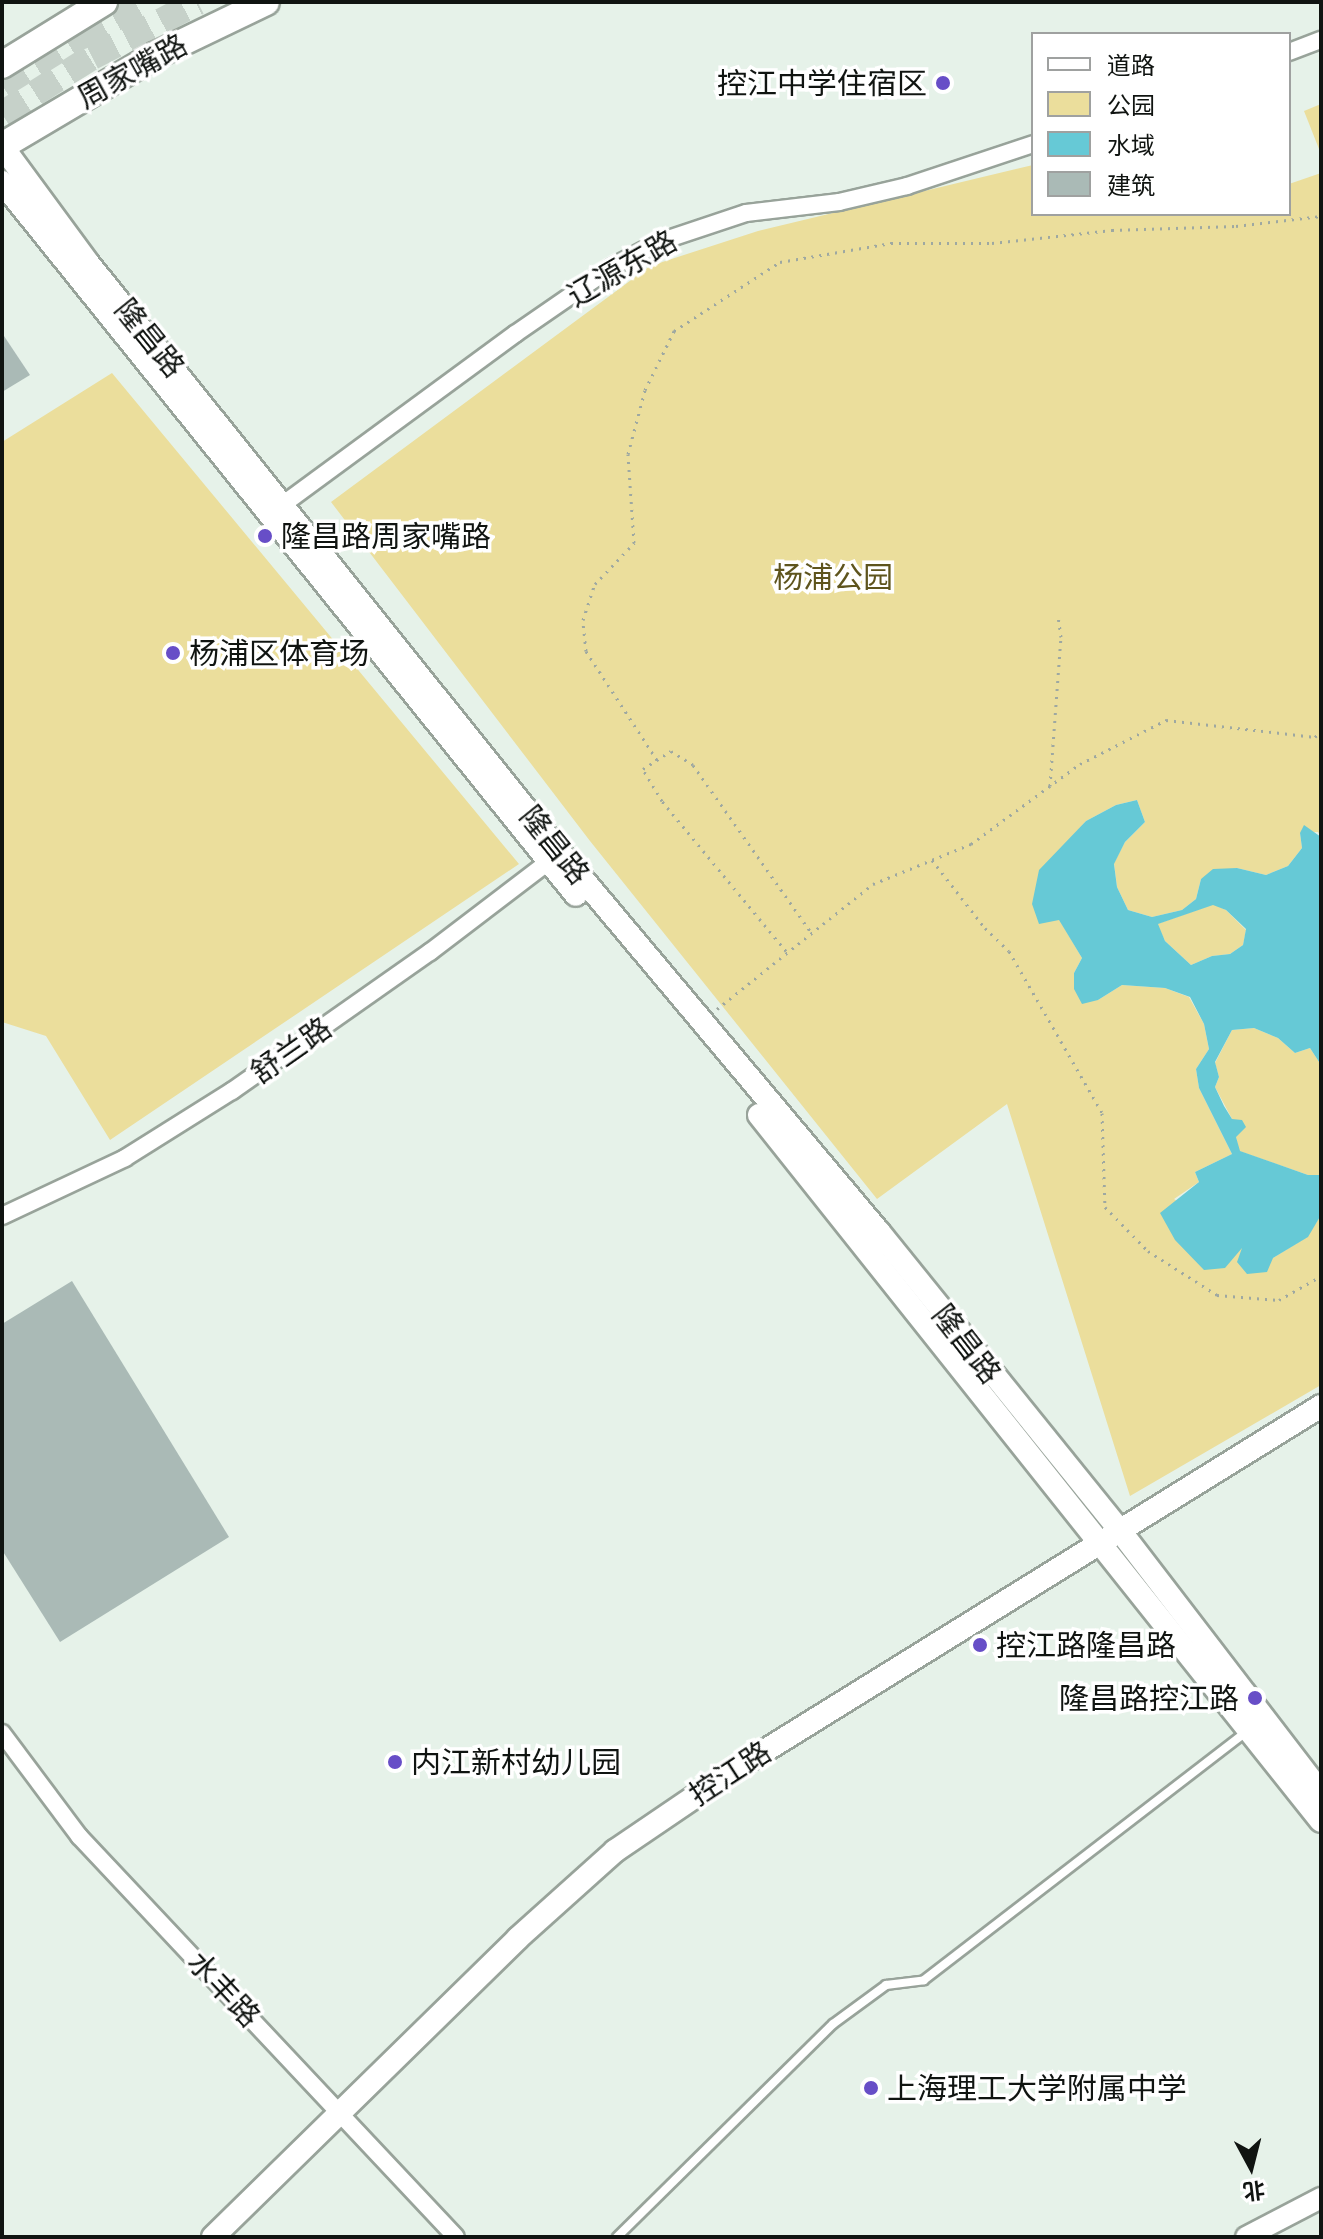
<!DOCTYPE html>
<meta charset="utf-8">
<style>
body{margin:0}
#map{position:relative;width:1323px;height:2239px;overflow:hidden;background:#e6f2e9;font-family:"Titillium Web","Noto Sans SC",sans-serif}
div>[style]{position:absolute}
.green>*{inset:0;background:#ebde9c}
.water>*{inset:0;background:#66c9d6}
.building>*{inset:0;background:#aabab6}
.primary-tunnel>*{height:26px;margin-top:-13px;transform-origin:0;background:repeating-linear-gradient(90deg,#c6d1c9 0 26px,transparent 0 39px)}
.path>*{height:3px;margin-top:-1.5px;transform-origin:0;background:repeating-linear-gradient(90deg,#9ea8a1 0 2px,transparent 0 8px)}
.roads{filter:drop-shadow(2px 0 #98a39a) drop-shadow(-2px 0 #98a39a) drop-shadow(0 2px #98a39a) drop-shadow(0 -2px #98a39a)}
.service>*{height:8px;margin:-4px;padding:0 4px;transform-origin:4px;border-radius:4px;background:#fff}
.minor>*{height:16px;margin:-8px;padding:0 8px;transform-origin:8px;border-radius:8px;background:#fff}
.tertiary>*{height:20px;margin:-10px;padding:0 10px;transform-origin:10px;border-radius:10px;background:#fff}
.secondary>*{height:22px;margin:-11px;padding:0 11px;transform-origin:11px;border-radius:11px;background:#fff}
.primary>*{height:26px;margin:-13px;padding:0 13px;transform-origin:13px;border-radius:13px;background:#fff}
.dots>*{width:22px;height:22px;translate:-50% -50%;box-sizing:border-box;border:4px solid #fff;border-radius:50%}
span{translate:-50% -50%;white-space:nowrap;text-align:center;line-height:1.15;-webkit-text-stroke:7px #fff;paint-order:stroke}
.street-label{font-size:30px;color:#101411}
.poi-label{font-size:30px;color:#101411}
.right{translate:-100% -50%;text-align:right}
.left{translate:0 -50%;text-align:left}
.park-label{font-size:30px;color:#5e541d}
.frame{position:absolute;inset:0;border:4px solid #101411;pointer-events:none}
.legend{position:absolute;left:1031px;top:32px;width:260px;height:184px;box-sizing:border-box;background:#fff;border:2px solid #9fa1a0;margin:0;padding:10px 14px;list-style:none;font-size:24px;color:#101411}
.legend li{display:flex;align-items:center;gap:16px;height:40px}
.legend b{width:40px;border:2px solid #9fa1a0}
.north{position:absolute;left:1211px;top:2127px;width:80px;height:80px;-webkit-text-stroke:6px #fff;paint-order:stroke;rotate:173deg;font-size:22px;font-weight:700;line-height:32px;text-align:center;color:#101411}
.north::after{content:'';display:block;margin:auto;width:28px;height:36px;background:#101411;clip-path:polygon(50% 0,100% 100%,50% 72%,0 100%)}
</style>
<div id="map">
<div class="green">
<div style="clip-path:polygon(1321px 104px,1321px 154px,1304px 111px)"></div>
<div style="clip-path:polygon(1033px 165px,1033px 214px,1289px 214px,1289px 184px,1321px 173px,1321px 837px,1318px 832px,1300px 833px,1302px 848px,1288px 866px,1266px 875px,1237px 868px,1201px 879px,1196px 899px,1182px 910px,1152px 917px,1128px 910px,1117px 887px,1114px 863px,1125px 842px,1145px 822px,1137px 800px,1116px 805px,1086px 821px,1064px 846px,1059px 919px,1082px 958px,1074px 973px,1098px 1000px,1122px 985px,1165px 988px,1189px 997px,1204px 1024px,1209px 1049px,1196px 1069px,1199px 1088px,1232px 1154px,1195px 1172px,1199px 1182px,1174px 1199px,1243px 1245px,1273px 1258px,1307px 1237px,1321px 1215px,1321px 1385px,1130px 1496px,1007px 1104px,877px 1199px,590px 841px,331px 502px,650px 266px,758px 231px)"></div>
<div style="clip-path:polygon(112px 373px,519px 864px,110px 1140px,46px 1036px,2px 1022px,2px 442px)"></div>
<div style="clip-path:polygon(1214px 904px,1226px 910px,1246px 930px,1243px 945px,1230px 954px,1212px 956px,1191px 965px,1165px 941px,1157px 924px)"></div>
<div style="clip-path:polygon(1254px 1028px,1278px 1038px,1295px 1053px,1310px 1048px,1321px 1065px,1321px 1175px,1308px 1175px,1239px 1151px,1232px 1119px,1215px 1087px,1219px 1077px,1215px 1063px,1232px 1030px)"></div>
</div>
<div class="water">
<div style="clip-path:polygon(evenodd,1137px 800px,1145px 822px,1125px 842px,1114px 864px,1117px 887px,1128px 910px,1152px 917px,1182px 910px,1196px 899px,1201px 879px,1213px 869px,1237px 868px,1266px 875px,1288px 866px,1302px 848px,1300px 833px,1304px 825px,1321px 837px,1321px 1065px,1310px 1048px,1295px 1053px,1278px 1038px,1254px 1028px,1232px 1030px,1215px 1062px,1219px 1077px,1215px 1087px,1224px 1106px,1232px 1119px,1242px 1120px,1246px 1127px,1236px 1137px,1240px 1151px,1308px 1175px,1321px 1175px,1321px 1215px,1308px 1237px,1273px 1258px,1267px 1272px,1247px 1274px,1237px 1262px,1242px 1248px,1225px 1268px,1204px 1270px,1175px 1240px,1160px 1213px,1199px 1182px,1195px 1172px,1232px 1154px,1199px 1088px,1196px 1069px,1209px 1049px,1204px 1024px,1190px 997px,1165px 988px,1122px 985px,1098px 1000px,1082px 1004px,1074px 989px,1074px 973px,1082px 958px,1059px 920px,1039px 924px,1032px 904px,1039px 870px,1086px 821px,1116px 805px,1137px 800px,1213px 905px,1226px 910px,1246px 929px,1243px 945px,1230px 954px,1212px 956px,1191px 965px,1165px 941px,1158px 924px,1213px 905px)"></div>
</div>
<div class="building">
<div style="clip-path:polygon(2px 333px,30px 375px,2px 392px)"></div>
<div style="clip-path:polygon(72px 1281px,229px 1537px,60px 1642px,2px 1550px,2px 1324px)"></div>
</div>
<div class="primary-tunnel">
<div style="left:2px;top:85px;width:92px;rotate:-31.6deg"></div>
<div style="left:80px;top:37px;width:75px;rotate:-27.9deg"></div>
<div style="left:2px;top:114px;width:107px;rotate:-32.3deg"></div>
<div style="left:92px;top:57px;width:119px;rotate:-27.4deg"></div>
</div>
<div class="path">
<div style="left:657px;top:760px;width:130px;rotate:-123.1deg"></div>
<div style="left:586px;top:651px;width:31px;rotate:-96deg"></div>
<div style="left:583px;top:620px;width:38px;rotate:-72deg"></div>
<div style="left:595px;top:584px;width:57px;rotate:-46.4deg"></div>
<div style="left:634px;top:543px;width:89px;rotate:-93.9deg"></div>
<div style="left:628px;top:454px;width:66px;rotate:-75.1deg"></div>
<div style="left:645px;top:390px;width:66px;rotate:-63.8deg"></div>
<div style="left:674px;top:331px;width:126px;rotate:-33.1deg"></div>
<div style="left:780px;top:262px;width:113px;rotate:-9.7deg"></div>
<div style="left:891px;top:243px;width:101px"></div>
<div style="left:992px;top:243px;width:121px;rotate:-6.2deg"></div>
<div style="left:1112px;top:230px;width:124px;rotate:-1.8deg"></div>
<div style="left:1236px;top:226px;width:86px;rotate:-6.7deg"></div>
<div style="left:1050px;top:786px;width:149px;rotate:-85.8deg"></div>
<div style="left:1061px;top:637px;width:22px;rotate:-98deg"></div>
<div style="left:932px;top:860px;width:86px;rotate:52.1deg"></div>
<div style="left:985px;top:928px;width:33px;rotate:44deg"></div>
<div style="left:1009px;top:951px;width:187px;rotate:60.1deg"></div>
<div style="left:1102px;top:1113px;width:94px;rotate:88.2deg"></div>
<div style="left:1105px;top:1207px;width:62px;rotate:45.7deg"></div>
<div style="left:1148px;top:1251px;width:82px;rotate:32.5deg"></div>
<div style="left:1217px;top:1295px;width:62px;rotate:4.6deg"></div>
<div style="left:1279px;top:1300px;width:48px;rotate:-29.7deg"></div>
<div style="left:786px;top:951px;width:195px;rotate:-129.6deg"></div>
<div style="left:662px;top:801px;width:37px;rotate:-121deg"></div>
<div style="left:643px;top:769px;width:33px;rotate:-33deg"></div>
<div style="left:671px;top:751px;width:26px;rotate:32deg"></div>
<div style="left:693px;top:765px;width:204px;rotate:54.8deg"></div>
<div style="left:717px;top:1009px;width:200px;rotate:-38.7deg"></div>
<div style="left:873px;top:884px;width:106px;rotate:-22.2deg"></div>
<div style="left:971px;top:844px;width:135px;rotate:-36.3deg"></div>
<div style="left:1080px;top:764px;width:97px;rotate:-27.1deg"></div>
<div style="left:1166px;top:720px;width:150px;rotate:6.5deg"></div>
<div style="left:1315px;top:737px;width:8px;rotate:-45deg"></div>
</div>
<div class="roads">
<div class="service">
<div style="left:617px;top:2237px;width:303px;rotate:-44.6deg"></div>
<div style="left:833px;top:2024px;width:66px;rotate:-36.3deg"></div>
<div style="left:886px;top:1985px;width:38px;rotate:-7deg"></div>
<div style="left:924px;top:1980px;width:408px;rotate:-37.6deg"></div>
</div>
<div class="minor">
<div style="left:1289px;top:52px;width:34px;rotate:-21deg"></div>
<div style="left:274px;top:511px;width:299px;rotate:-36.3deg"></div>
<div style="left:515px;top:334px;width:118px;rotate:-34.6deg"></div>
<div style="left:612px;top:267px;width:53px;rotate:-28deg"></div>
<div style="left:659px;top:242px;width:92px;rotate:-18.4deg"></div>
<div style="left:746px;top:213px;width:94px;rotate:-6.7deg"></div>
<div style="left:839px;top:202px;width:70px;rotate:-13.2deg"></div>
<div style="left:907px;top:186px;width:133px;rotate:-18.4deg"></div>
<div style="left:2px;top:1216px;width:136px;rotate:-25.2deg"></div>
<div style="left:125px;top:1158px;width:126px;rotate:-32.1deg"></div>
<div style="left:232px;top:1091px;width:242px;rotate:-35.1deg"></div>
<div style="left:430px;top:952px;width:158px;rotate:-37.3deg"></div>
<div style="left:2px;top:1733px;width:129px;rotate:53.2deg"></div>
<div style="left:79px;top:1836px;width:550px;rotate:46.77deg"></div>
</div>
<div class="tertiary">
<div style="left:1246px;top:2237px;width:85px;rotate:-27.5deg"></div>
</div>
<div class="secondary">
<div style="left:2px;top:146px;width:145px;rotate:53.7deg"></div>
<div style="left:88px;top:263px;width:755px;rotate:51.29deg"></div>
<div style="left:560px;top:852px;width:496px;rotate:50deg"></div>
<div style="left:879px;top:1232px;width:385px;rotate:51.1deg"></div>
<div style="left:1121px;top:1532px;width:329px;rotate:52.5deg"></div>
<div style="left:2px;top:182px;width:915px;rotate:51.16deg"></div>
<div style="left:759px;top:1115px;width:902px;rotate:51.48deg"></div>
<div style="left:213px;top:2237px;width:427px;rotate:-44.4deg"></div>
<div style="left:518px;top:1938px;width:130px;rotate:-41.9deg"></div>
<div style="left:615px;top:1851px;width:148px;rotate:-34.2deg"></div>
<div style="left:737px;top:1768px;width:687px;rotate:-31.79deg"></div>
</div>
<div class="primary">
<div style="left:2px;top:65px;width:120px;rotate:-31.7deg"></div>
<div style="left:2px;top:146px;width:177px;rotate:-30.6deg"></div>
<div style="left:154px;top:56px;width:124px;rotate:-25.7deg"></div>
</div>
</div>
<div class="dots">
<div style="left:943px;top:83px;background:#674ec7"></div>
<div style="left:265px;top:536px;background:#674ec7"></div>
<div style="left:173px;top:653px;background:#674ec7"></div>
<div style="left:980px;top:1645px;background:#674ec7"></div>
<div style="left:1255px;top:1698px;background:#674ec7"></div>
<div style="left:395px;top:1762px;background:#674ec7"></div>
<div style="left:871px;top:2088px;background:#674ec7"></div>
</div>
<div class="street-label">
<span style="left:132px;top:71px;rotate:-29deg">周家嘴路</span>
<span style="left:622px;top:268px;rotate:-30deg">辽源东路</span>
<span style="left:150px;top:338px;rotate:51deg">隆昌路</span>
<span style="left:555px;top:845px;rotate:51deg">隆昌路</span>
<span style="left:291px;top:1050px;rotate:-35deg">舒兰路</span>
<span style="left:967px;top:1344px;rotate:52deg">隆昌路</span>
<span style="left:730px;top:1773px;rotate:-33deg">控江路</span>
<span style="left:224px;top:1989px;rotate:47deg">水丰路</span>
</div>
<div class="poi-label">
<span class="right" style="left:927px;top:83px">控江中学住宿区</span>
<span class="left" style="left:281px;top:536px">隆昌路周家嘴路</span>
<span class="left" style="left:189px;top:653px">杨浦区体育场</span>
<span class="left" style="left:996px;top:1645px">控江路隆昌路</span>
<span class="right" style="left:1239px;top:1698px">隆昌路控江路</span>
<span class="left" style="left:411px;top:1762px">内江新村幼儿园</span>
<span class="left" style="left:887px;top:2088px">上海理工大学附属中学</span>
</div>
<div class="park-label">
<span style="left:833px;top:577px">杨浦公园</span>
</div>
<div class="frame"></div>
<ul class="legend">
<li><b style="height:10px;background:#fff"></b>道路</li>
<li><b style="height:22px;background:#ebde9c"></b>公园</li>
<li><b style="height:22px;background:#66c9d6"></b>水域</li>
<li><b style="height:22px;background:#aabab6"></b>建筑</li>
</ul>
<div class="north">北</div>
</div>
